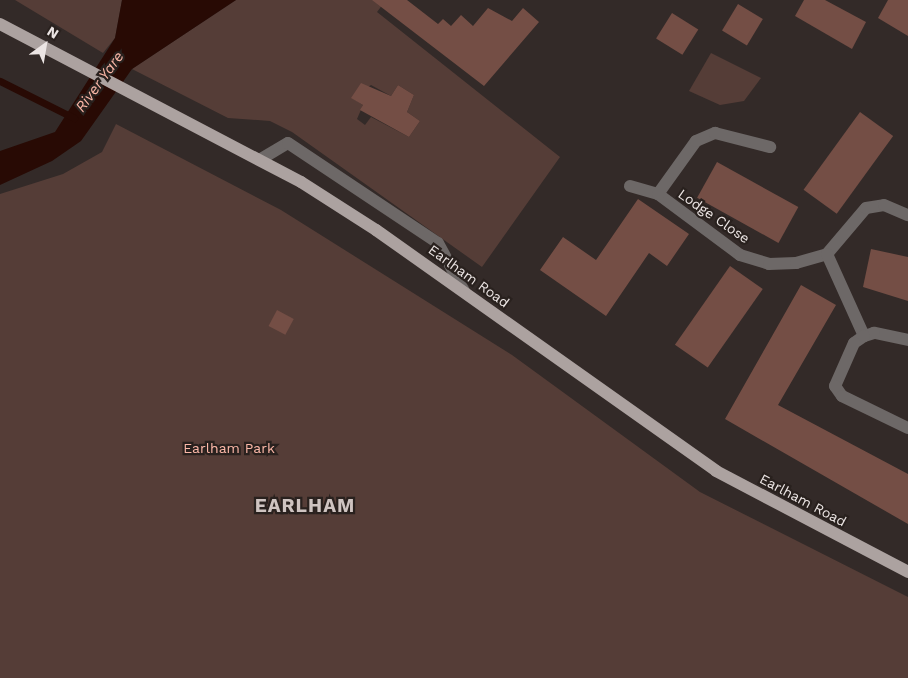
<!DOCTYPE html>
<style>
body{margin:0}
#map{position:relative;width:908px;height:678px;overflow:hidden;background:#332a28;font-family:"Work Sans",sans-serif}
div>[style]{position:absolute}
.green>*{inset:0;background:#553d37}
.water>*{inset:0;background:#280a04}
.stream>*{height:7px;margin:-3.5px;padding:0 3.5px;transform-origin:3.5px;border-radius:3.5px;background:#280a04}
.building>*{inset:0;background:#744e45;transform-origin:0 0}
.minor>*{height:12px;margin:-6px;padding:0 6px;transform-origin:6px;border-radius:6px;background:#6d6867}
.major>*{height:12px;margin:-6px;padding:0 6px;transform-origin:6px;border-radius:6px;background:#aca2a0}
span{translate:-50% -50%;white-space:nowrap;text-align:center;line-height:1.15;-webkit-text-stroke:4.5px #29211e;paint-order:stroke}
.street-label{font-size:14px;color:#ece5e4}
.park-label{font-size:14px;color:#fcb8a8}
.water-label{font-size:15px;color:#fbb7a7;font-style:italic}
.district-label{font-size:19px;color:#cfc4c1;font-weight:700;letter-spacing:1px}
.north{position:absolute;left:20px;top:20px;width:50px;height:50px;-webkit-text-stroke:4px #29211e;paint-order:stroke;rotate:32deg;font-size:14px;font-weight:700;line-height:20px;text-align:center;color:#ece5e4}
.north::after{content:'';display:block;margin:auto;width:18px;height:22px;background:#ece5e4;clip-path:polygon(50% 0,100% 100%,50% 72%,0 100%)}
</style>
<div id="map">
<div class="green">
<div style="clip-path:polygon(15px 0,122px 0,115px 38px,103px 53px)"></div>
<div style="clip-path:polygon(evenodd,236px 0,386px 0,377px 12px,560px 157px,482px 267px,292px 132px,270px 121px,228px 118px,132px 69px,236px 0,371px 85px,391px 96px,398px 85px,414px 95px,407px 112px,420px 121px,409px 137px,371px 117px,365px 125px,357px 119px,363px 105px,352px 98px,371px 85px)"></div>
<div style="clip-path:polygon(711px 53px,761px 78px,744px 101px,720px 105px,689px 91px)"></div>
<div style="clip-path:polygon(116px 124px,281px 210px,512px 355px,700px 492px,908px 597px,908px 678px,0 678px,0 194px,63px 174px,102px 152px)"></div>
</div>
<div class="water">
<div style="clip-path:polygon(122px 0,236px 0,132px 69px,81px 141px,52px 161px,0 185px,0 151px,55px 132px,115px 38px)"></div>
</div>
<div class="stream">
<div style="left:0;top:81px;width:83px;rotate:26.6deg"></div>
</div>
<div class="building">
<div style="clip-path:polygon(372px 0,407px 0,438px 24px,443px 19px,451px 26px,461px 15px,473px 26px,488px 8px,512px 21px,523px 8px,539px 22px,484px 86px)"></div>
<div style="clip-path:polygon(804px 0,825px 0,866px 22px,852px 49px,795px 16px)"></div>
<div style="clip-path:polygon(888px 0,908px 0,908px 36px,878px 18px)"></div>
<div style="left:738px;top:4px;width:29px;height:31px;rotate:31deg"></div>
<div style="left:672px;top:13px;width:31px;height:30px;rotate:32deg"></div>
<div style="clip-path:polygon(361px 83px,391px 96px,398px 85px,414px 95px,407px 112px,420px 121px,409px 137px,360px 110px,363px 105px,351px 98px)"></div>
<div style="left:860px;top:112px;width:41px;height:96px;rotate:36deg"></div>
<div style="left:717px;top:162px;width:93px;height:41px;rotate:29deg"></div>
<div style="clip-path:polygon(638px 199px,689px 234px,667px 266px,649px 253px,606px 316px,540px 270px,563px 237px,596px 260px)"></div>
<div style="clip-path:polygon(871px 249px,908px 257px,908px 301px,863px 287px)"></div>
<div style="left:730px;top:266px;width:40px;height:96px;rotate:35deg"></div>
<div style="clip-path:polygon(801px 285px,836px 305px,778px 405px,908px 474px,908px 524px,725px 419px)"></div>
<div style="left:277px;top:310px;width:19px;height:18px;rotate:28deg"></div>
</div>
<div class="minor">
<div style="left:261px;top:159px;width:31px;rotate:-31deg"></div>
<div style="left:288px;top:143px;width:180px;rotate:33.7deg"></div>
<div style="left:438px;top:243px;width:55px;rotate:61.6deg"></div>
<div style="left:630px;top:186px;width:29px;rotate:16deg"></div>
<div style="left:658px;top:194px;width:102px;rotate:36.6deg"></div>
<div style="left:740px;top:255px;width:30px;rotate:17deg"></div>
<div style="left:769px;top:264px;width:27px;rotate:-2deg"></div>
<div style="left:796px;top:263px;width:32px;rotate:-16deg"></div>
<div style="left:827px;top:254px;width:60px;rotate:-49.7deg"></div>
<div style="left:866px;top:208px;width:18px;rotate:-9deg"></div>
<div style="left:884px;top:205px;width:26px;rotate:23deg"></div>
<div style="left:658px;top:194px;width:65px;rotate:-54.4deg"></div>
<div style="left:696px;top:141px;width:21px;rotate:-23deg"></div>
<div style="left:715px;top:133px;width:57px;rotate:14.3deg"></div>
<div style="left:827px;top:254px;width:90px;rotate:65.7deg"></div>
<div style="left:908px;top:340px;width:35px;rotate:-168deg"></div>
<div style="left:874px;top:333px;width:10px;rotate:163deg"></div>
<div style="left:864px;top:336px;width:12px;rotate:145deg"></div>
<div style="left:854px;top:343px;width:47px;rotate:113.8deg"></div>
<div style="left:835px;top:386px;width:12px;rotate:55deg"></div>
<div style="left:842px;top:396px;width:73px;rotate:25.9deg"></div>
</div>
<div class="major">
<div style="left:0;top:24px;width:340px;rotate:27.7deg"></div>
<div style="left:301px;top:182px;width:89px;rotate:32.6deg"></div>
<div style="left:376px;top:230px;width:417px;rotate:35.3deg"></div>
<div style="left:716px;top:471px;width:217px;rotate:27.7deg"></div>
</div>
<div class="street-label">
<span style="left:714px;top:216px;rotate:35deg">Lodge Close</span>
<span style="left:469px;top:276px;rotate:36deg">Earlham Road</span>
<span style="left:803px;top:500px;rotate:28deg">Earlham Road</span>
</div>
<div class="park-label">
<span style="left:229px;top:448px">Earlham Park</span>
</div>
<div class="water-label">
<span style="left:100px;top:82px;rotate:-54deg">River Yare</span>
</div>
<div class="district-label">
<span style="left:305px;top:506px">EARLHAM</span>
</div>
<div class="north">N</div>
</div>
